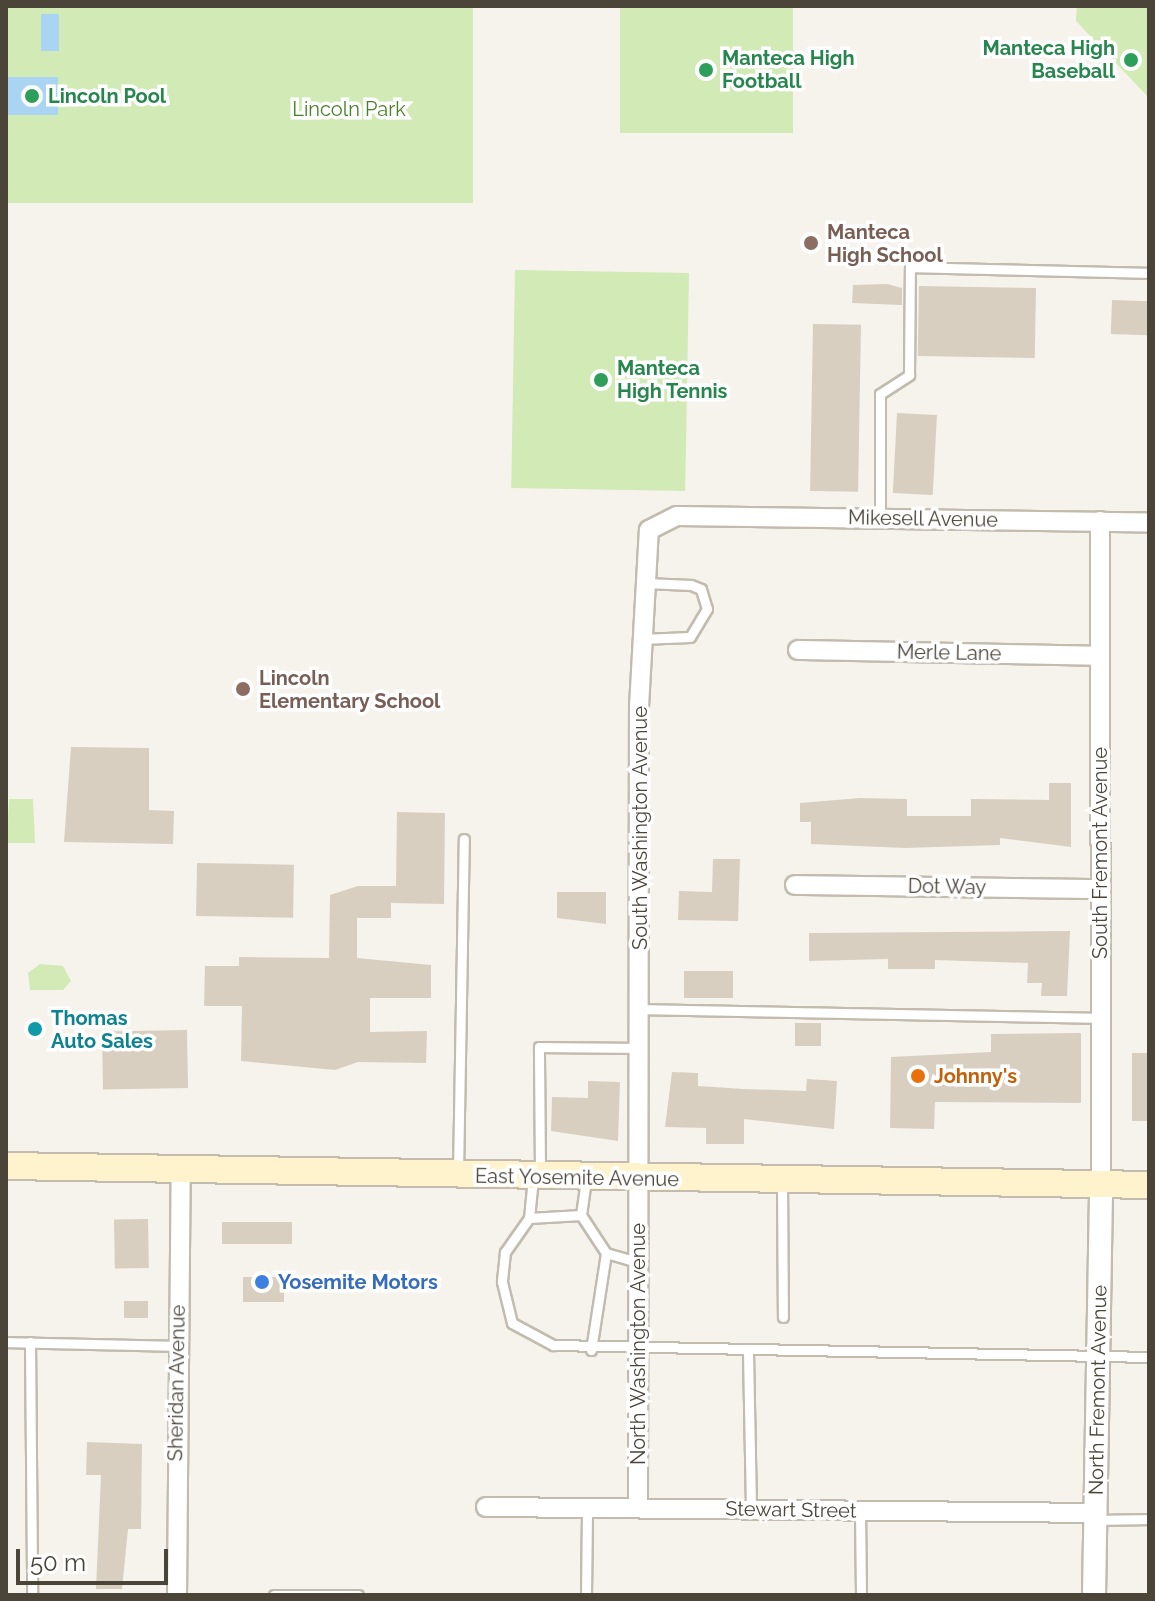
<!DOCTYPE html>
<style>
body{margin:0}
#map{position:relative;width:1155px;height:1601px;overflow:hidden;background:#f6f3ec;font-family:Raleway,sans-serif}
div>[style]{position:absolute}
.green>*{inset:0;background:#d2eab5;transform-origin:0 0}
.water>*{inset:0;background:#a9d4f2;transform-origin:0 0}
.building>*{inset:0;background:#d8cfc1;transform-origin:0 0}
.roads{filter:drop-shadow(2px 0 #c2bbae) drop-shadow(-2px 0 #c2bbae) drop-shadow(0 2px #c2bbae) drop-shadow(0 -2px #c2bbae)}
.service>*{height:9px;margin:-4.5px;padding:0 4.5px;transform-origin:4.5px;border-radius:4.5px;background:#fff}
.minor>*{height:18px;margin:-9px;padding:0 9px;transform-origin:9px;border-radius:9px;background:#fff}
.tertiary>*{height:22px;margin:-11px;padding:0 11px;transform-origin:11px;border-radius:11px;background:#fff}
.secondary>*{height:26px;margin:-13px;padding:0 13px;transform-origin:13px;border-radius:13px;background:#fff3cd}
.dots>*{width:22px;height:22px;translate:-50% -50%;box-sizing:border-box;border:4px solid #fff;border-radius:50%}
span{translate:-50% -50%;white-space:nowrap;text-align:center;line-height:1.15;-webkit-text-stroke:7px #fff;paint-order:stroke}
.leisure-label{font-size:20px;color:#27864d;font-weight:700}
.right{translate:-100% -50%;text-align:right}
.left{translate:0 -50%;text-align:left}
.park-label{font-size:20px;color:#4a7f2a}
.education-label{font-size:20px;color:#785e54;font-weight:700}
.street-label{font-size:20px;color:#4b4439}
.culture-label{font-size:20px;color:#0d838f;font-weight:700}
.food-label{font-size:20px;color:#c56008;font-weight:700}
.shop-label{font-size:20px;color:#366cbe;font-weight:700}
.frame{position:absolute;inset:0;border:8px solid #4b4439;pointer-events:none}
.scale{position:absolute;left:16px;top:1549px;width:152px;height:36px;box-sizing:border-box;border:4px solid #4b4439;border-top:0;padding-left:10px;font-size:24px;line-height:28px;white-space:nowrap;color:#4b4439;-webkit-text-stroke:6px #fff;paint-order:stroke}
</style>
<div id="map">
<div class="green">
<div style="left:6px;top:6px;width:467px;height:197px"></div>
<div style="left:620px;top:6px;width:173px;height:127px"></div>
<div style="clip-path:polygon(1077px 6px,1149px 6px,1149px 98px,1076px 21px)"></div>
<div style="left:515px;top:270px;width:174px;height:218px;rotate:1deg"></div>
<div style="clip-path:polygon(9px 799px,33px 799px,35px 843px,7px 843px)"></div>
<div style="clip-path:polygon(40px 964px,63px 966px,71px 981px,63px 990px,30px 990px,28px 973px)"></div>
</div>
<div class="water">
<div style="left:41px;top:14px;width:18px;height:37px"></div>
<div style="left:6px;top:77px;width:52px;height:38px"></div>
</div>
<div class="building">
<div style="clip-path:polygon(887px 284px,902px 288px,902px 305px,852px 303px,853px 285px)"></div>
<div style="left:919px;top:286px;width:117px;height:70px;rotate:1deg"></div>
<div style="left:1112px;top:300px;width:37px;height:34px;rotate:2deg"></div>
<div style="left:813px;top:324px;width:48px;height:167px;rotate:1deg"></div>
<div style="left:897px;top:413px;width:40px;height:80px;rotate:3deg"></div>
<div style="clip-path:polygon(71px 747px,149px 748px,149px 810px,174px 811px,173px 844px,64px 842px)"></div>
<div style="clip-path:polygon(1049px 783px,1071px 783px,1071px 847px,1000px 838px,1000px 845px,905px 848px,811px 844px,811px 822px,800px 822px,800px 803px,860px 798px,907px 799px,907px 816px,971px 816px,971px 799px,1049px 800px)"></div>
<div style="clip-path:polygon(397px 812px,445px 813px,444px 904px,391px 903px,391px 918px,357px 918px,357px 958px,431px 965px,431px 998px,370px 998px,370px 1032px,427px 1031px,426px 1063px,358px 1062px,335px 1070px,241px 1061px,242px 1006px,204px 1006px,205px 966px,239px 966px,239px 957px,329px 958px,330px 895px,358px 886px,396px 886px)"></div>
<div style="clip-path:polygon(713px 859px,740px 859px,738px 921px,678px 920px,679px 891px,712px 892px)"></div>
<div style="left:197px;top:863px;width:97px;height:53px;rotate:1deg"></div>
<div style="clip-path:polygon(557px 892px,606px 892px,606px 924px,557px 918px)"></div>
<div style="clip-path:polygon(1070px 931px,1067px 996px,1041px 996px,1042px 983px,1027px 983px,1028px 963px,935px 960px,935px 969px,888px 969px,888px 959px,809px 961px,809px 933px)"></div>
<div style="left:684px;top:971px;width:49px;height:27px"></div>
<div style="left:795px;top:1023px;width:26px;height:23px"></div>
<div style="left:187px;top:1030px;width:58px;height:85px;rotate:89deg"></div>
<div style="clip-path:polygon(1081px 1033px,1081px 1103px,935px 1102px,934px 1129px,890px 1128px,891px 1057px,991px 1052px,991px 1034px)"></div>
<div style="left:1132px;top:1053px;width:17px;height:68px"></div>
<div style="clip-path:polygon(672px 1072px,698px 1073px,698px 1086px,744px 1089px,806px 1091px,807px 1079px,837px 1081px,834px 1129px,744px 1119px,744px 1144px,706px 1144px,706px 1128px,665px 1127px)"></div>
<div style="clip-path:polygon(588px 1081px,620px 1082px,618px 1141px,551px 1131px,552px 1097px,588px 1098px)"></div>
<div style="left:148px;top:1219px;width:49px;height:34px;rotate:89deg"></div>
<div style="left:222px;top:1222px;width:70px;height:22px"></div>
<div style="left:243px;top:1277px;width:41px;height:25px"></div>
<div style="left:124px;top:1301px;width:24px;height:17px"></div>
<div style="clip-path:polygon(87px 1442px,142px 1444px,141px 1529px,128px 1529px,122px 1589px,96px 1589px,101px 1475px,86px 1475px)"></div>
</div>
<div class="roads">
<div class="service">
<div style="left:880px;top:519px;width:125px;rotate:-90deg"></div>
<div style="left:880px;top:394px;width:35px;rotate:-33deg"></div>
<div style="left:909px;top:375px;width:108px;rotate:-89.5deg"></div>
<div style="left:910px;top:267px;width:239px;rotate:1.4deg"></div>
<div style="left:641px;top:639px;width:49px;rotate:-2.3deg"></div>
<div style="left:690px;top:637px;width:33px;rotate:-59deg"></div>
<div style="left:707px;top:609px;width:21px;rotate:-107deg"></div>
<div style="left:701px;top:589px;width:11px;rotate:-158deg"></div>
<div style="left:691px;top:585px;width:46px;rotate:-177.5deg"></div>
<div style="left:640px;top:1009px;width:461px;rotate:1.1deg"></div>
<div style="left:540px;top:1170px;width:123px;rotate:-90.5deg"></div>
<div style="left:539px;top:1047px;width:101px;rotate:0.6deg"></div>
<div style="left:458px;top:1173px;width:334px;rotate:-89deg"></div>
<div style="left:533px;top:1178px;width:40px;rotate:95.7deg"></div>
<div style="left:529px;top:1218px;width:42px;rotate:125.2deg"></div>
<div style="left:505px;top:1252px;width:30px;rotate:96deg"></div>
<div style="left:502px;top:1282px;width:42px;rotate:76.3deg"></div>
<div style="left:512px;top:1323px;width:47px;rotate:28.2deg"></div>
<div style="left:553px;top:1345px;width:596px;rotate:1.15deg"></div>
<div style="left:782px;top:1182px;width:135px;rotate:89.6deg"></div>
<div style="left:581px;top:1215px;width:45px;rotate:56.7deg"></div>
<div style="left:606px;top:1253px;width:33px;rotate:16deg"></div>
<div style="left:529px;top:1218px;width:52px;rotate:-3.3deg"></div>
<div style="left:581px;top:1215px;width:36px;rotate:-82deg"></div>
<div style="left:6px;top:1342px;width:171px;rotate:1.3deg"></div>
<div style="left:30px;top:1342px;width:253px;rotate:89.5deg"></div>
<div style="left:591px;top:1350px;width:98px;rotate:-81.2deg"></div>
<div style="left:748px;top:1352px;width:157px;rotate:88.9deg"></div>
<div style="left:860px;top:1511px;width:84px;rotate:89.3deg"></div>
<div style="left:1096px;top:1520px;width:53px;rotate:-1.1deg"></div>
<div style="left:274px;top:1595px;width:84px"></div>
<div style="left:586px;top:1595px;width:87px;rotate:-89.3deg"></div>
</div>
<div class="minor">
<div style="left:1100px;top:521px;width:664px;rotate:89.91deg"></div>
<div style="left:798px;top:650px;width:302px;rotate:1.1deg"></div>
<div style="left:795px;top:885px;width:304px;rotate:0.8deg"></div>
<div style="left:486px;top:1507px;width:610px;rotate:0.56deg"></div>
<div style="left:638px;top:1508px;width:801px;rotate:-89.93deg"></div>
<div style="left:639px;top:707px;width:177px;rotate:-86.8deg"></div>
<div style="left:649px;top:530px;width:31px;rotate:-27deg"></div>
<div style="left:677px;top:516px;width:472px;rotate:0.8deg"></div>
<div style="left:177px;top:1595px;width:424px;rotate:-89.5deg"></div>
</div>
<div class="tertiary">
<div style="left:1094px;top:1595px;width:410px;rotate:-89deg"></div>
</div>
<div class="secondary">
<div style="left:6px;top:1166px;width:1143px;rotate:0.95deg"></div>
</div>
</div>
<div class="dots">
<div style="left:1131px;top:60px;background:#2e9e5b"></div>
<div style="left:706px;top:70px;background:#2e9e5b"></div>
<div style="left:32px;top:96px;background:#2e9e5b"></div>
<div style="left:811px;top:243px;background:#8d6e63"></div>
<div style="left:601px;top:380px;background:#2e9e5b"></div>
<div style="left:243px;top:689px;background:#8d6e63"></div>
<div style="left:35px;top:1029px;background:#0f9aa8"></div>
<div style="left:918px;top:1076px;background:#e8710a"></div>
<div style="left:262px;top:1282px;background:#3f7fe0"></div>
</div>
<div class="leisure-label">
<span class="right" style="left:1115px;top:60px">Manteca High<br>Baseball</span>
<span class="left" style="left:722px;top:70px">Manteca High<br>Football</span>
<span class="left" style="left:48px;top:96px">Lincoln Pool</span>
<span class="left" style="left:617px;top:380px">Manteca<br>High Tennis</span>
</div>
<div class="park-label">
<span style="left:349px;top:109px">Lincoln Park</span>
</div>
<div class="education-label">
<span class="left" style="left:827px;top:244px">Manteca<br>High School</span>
<span class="left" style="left:259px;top:690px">Lincoln<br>Elementary School</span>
</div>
<div class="street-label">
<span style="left:923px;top:519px;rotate:1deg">Mikesell Avenue</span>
<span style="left:949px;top:653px;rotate:1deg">Merle Lane</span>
<span style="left:640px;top:828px;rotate:-90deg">South Washington Avenue</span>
<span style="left:1100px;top:853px;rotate:-90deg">South Fremont Avenue</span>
<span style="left:947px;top:887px;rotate:1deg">Dot Way</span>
<span style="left:577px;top:1178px;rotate:1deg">East Yosemite Avenue</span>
<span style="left:638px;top:1344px;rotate:-90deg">North Washington Avenue</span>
<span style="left:177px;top:1383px;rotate:-89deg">Sheridan Avenue</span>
<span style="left:1098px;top:1390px;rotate:-89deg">North Fremont Avenue</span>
<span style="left:791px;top:1510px;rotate:1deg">Stewart Street</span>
</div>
<div class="culture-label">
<span class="left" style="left:51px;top:1030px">Thomas<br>Auto Sales</span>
</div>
<div class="food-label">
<span class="left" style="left:934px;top:1076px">Johnny's</span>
</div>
<div class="shop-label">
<span class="left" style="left:278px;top:1282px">Yosemite Motors</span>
</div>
<div class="frame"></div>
<div class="scale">50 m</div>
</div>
